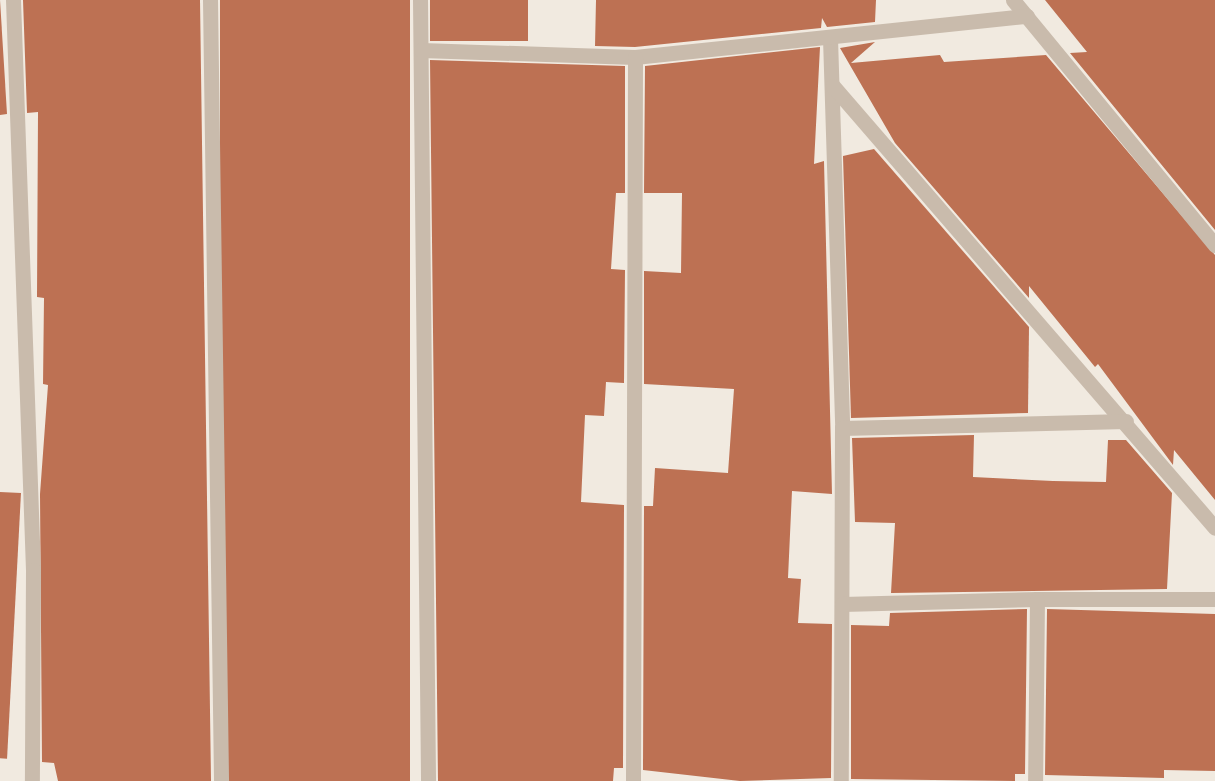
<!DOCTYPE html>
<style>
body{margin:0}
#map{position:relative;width:1215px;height:781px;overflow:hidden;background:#f1eae0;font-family:"Varela Round",sans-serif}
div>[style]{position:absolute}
.building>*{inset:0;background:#bd7153;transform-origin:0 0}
.minor>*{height:15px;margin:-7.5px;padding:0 7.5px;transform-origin:7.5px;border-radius:7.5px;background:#c9bbac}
span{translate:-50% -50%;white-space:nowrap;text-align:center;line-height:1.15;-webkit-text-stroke:4.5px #f9f4ec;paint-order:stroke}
</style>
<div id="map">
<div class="building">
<div style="clip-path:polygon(0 0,7px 114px,0 115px)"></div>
<div style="clip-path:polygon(23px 0,200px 0,211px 781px,58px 781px,54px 763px,42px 762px,40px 494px,48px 385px,43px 384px,44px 298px,37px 297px,38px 112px,27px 113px)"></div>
<div style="left:220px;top:0;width:190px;height:781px"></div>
<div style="left:430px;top:0;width:98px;height:41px"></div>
<div style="clip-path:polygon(596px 0,876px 0,875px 22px,827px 27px,822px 18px,821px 28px,635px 47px,595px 46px)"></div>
<div style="clip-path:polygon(1045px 0,1215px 0,1215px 230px,1070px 53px,1087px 52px)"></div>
<div style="clip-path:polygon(875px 42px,851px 63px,940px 55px,944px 62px,1046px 55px,1215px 255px,1215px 500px,1174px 450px,1173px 465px,1098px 364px,1095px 367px,1029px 286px,1029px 298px,895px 143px,840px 48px)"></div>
<div style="clip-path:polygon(820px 47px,814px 164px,824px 161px,832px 494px,792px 491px,788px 578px,801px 579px,798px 623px,832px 624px,831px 778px,740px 781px,643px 770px,644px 506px,653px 506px,655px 468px,728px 473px,734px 389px,644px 384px,644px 271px,681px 273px,682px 193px,644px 193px,645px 66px)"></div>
<div style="clip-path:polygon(430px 60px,625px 66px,625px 193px,616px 193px,611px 269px,625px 270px,624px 383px,606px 382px,604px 416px,585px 415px,581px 502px,624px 505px,623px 768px,614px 768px,613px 781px,438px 781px)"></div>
<div style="clip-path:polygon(874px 149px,1029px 327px,1028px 413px,851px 418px,843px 156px)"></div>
<div style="clip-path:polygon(974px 435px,973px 477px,1053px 481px,1106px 482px,1108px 440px,1126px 440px,1172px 493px,1167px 589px,891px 593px,895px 523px,855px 522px,852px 438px)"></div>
<div style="left:0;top:492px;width:21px;height:266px;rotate:3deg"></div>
<div style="clip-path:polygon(1027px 609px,1025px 774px,1015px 774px,1015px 781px,851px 779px,851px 625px,889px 626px,890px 613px)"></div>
<div style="clip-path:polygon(1047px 609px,1215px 614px,1215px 771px,1164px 770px,1164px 778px,1045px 775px)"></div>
</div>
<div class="minor">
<div style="left:13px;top:0;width:570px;rotate:87.99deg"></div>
<div style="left:33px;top:570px;width:211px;rotate:90.3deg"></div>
<div style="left:210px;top:0;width:781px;rotate:89.19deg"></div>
<div style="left:420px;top:0;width:781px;rotate:89.41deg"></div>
<div style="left:1013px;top:0;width:318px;rotate:50.5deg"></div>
<div style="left:830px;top:38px;width:390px;rotate:88.2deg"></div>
<div style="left:842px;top:428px;width:353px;rotate:90.2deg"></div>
<div style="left:421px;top:50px;width:214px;rotate:1.9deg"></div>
<div style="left:635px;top:57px;width:394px;rotate:-6deg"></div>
<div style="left:833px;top:86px;width:584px;rotate:49.16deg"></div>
<div style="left:842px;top:428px;width:284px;rotate:-1.4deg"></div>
<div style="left:1037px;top:599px;width:178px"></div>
<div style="left:842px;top:604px;width:195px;rotate:-1.5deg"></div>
<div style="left:1037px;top:599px;width:182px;rotate:90.6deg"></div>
<div style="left:633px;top:781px;width:724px;rotate:-89.84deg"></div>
</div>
</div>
